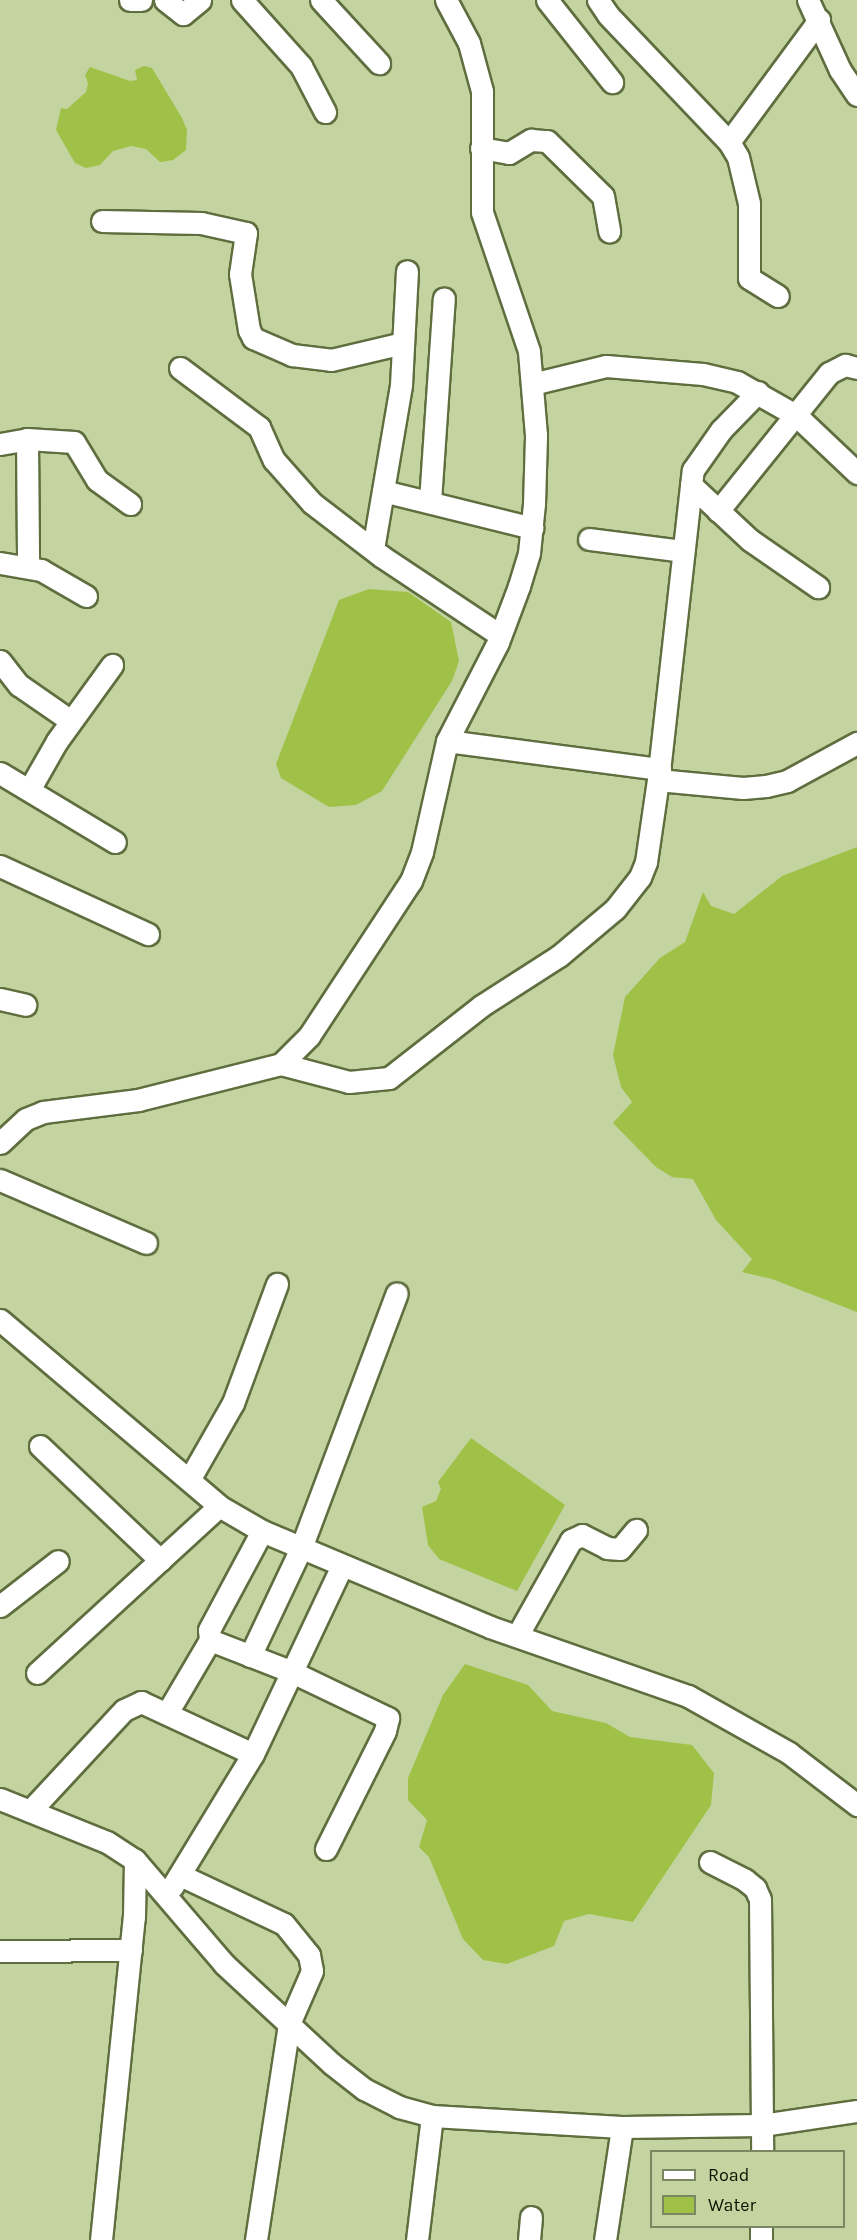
<!DOCTYPE html>
<style>
body{margin:0}
#map{position:relative;width:857px;height:2240px;overflow:hidden;background:#c3d4a0;font-family:Karla,sans-serif}
div>[style]{position:absolute}
.water>*{inset:0;background:#a0c148}
.roads{filter:drop-shadow(2px 0 #5f6e3f) drop-shadow(-2px 0 #5f6e3f) drop-shadow(0 2px #5f6e3f) drop-shadow(0 -2px #5f6e3f)}
.minor>*{height:21px;margin:-10.5px;padding:0 10.5px;transform-origin:10.5px;border-radius:10.5px;background:#fff}
span{translate:-50% -50%;white-space:nowrap;text-align:center;line-height:1.15;-webkit-text-stroke:6px #c3d4a0;paint-order:stroke}
.legend{position:absolute;left:650px;top:2150px;width:195px;height:78px;box-sizing:border-box;background:#c3d4a0;border:2px solid #7b8761;margin:0;padding:8px 10px;list-style:none;font-size:18px;color:#0e1302}
.legend li{display:flex;align-items:center;gap:12px;height:30px}
.legend b{width:30px;border:2px solid #7b8761}
</style>
<div id="map">
<div class="water">
<div style="clip-path:polygon(144px 66px,152px 68px,182px 118px,187px 130px,186px 150px,173px 160px,160px 162px,146px 149px,131px 146px,113px 151px,100px 165px,86px 168px,75px 163px,56px 130px,61px 108px,67px 109px,86px 92px,88px 83px,85px 75px,90px 67px,130px 81px,137px 80px,135px 70px)"></div>
<div style="clip-path:polygon(369px 589px,408px 592px,451px 622px,459px 661px,452px 681px,382px 791px,356px 805px,329px 807px,281px 778px,276px 764px,339px 600px)"></div>
<div style="clip-path:polygon(857px 847px,857px 1312px,772px 1279px,742px 1272px,752px 1259px,716px 1220px,693px 1179px,672px 1177px,656px 1167px,613px 1123px,632px 1102px,621px 1087px,613px 1055px,625px 997px,660px 958px,685px 942px,703px 892px,711px 906px,734px 914px,782px 876px)"></div>
<div style="clip-path:polygon(471px 1438px,565px 1505px,517px 1591px,439px 1559px,428px 1545px,422px 1507px,436px 1501px,441px 1489px,438px 1482px)"></div>
<div style="clip-path:polygon(465px 1664px,528px 1685px,552px 1711px,606px 1723px,630px 1737px,692px 1745px,714px 1773px,711px 1805px,633px 1922px,589px 1914px,564px 1921px,554px 1946px,507px 1964px,483px 1960px,463px 1939px,429px 1857px,419px 1847px,427px 1820px,408px 1800px,408px 1778px,443px 1695px)"></div>
</div>
<div class="roads">
<div class="minor">
<div style="left:130px;top:0;width:11px"></div>
<div style="left:165px;top:0;width:23px;rotate:38deg"></div>
<div style="left:183px;top:14px;width:22px;rotate:-39deg"></div>
<div style="left:242px;top:0;width:89px;rotate:48.2deg"></div>
<div style="left:301px;top:66px;width:52px;rotate:62.4deg"></div>
<div style="left:321px;top:0;width:86px;rotate:47.4deg"></div>
<div style="left:547px;top:0;width:105px;rotate:51.6deg"></div>
<div style="left:598px;top:0;width:18px;rotate:56deg"></div>
<div style="left:608px;top:15px;width:175px;rotate:46.4deg"></div>
<div style="left:729px;top:142px;width:17px;rotate:59deg"></div>
<div style="left:738px;top:157px;width:47px;rotate:76.6deg"></div>
<div style="left:749px;top:203px;width:75px;rotate:90deg"></div>
<div style="left:749px;top:278px;width:34px;rotate:32deg"></div>
<div style="left:808px;top:0;width:77px;rotate:65.4deg"></div>
<div style="left:840px;top:70px;width:30px;rotate:56deg"></div>
<div style="left:729px;top:142px;width:152px;rotate:-53.6deg"></div>
<div style="left:481px;top:148px;width:28px;rotate:10deg"></div>
<div style="left:509px;top:153px;width:26px;rotate:-31deg"></div>
<div style="left:531px;top:140px;width:16px;rotate:4deg"></div>
<div style="left:547px;top:141px;width:78px;rotate:44.5deg"></div>
<div style="left:603px;top:196px;width:36px;rotate:80deg"></div>
<div style="left:102px;top:221px;width:99px;rotate:1.2deg"></div>
<div style="left:201px;top:223px;width:46px;rotate:12.5deg"></div>
<div style="left:246px;top:233px;width:41px;rotate:98.3deg"></div>
<div style="left:240px;top:274px;width:57px;rotate:80.9deg"></div>
<div style="left:249px;top:330px;width:9px;rotate:63deg"></div>
<div style="left:253px;top:338px;width:43px;rotate:23.6deg"></div>
<div style="left:292px;top:355px;width:39px;rotate:7deg"></div>
<div style="left:331px;top:360px;width:74px;rotate:-13.3deg"></div>
<div style="left:180px;top:368px;width:99px;rotate:36.8deg"></div>
<div style="left:259px;top:427px;width:36px;rotate:66deg"></div>
<div style="left:274px;top:460px;width:57px;rotate:48.5deg"></div>
<div style="left:312px;top:503px;width:87px;rotate:37.5deg"></div>
<div style="left:381px;top:556px;width:143px;rotate:33.6deg"></div>
<div style="left:532px;top:384px;width:76px;rotate:-13.7deg"></div>
<div style="left:606px;top:366px;width:97px;rotate:4.7deg"></div>
<div style="left:703px;top:374px;width:35px;rotate:13deg"></div>
<div style="left:737px;top:382px;width:69px;rotate:29.5deg"></div>
<div style="left:797px;top:416px;width:83px;rotate:43.5deg"></div>
<div style="left:27px;top:439px;width:127px;rotate:89.5deg"></div>
<div style="left:0;top:444px;width:27px;rotate:-10deg"></div>
<div style="left:27px;top:439px;width:47px;rotate:3.7deg"></div>
<div style="left:74px;top:442px;width:44px;rotate:58.8deg"></div>
<div style="left:97px;top:480px;width:41px;rotate:36deg"></div>
<div style="left:691px;top:485px;width:81px;rotate:43deg"></div>
<div style="left:750px;top:540px;width:83px;rotate:34.7deg"></div>
<div style="left:383px;top:491px;width:154px;rotate:13.9deg"></div>
<div style="left:430px;top:501px;width:203px;rotate:-86.1deg"></div>
<div style="left:718px;top:511px;width:177px;rotate:-51.2deg"></div>
<div style="left:829px;top:373px;width:18px;rotate:-27deg"></div>
<div style="left:845px;top:365px;width:12px;rotate:14deg"></div>
<div style="left:589px;top:539px;width:95px;rotate:7.3deg"></div>
<div style="left:373px;top:549px;width:166px;rotate:-80.3deg"></div>
<div style="left:401px;top:385px;width:114px;rotate:-87deg"></div>
<div style="left:0;top:563px;width:42px;rotate:9.7deg"></div>
<div style="left:41px;top:570px;width:52px;rotate:30deg"></div>
<div style="left:0;top:661px;width:31px;rotate:52deg"></div>
<div style="left:19px;top:685px;width:63px;rotate:34.7deg"></div>
<div style="left:447px;top:741px;width:215px;rotate:7.5deg"></div>
<div style="left:0;top:773px;width:134px;rotate:31deg"></div>
<div style="left:658px;top:780px;width:85px;rotate:5.4deg"></div>
<div style="left:743px;top:788px;width:23px;rotate:-5deg"></div>
<div style="left:766px;top:786px;width:22px;rotate:-13deg"></div>
<div style="left:787px;top:781px;width:80px;rotate:-28.5deg"></div>
<div style="left:29px;top:790px;width:56px;rotate:-60.3deg"></div>
<div style="left:57px;top:741px;width:94px;rotate:-54.1deg"></div>
<div style="left:0;top:866px;width:163px;rotate:24.7deg"></div>
<div style="left:0;top:999px;width:26px;rotate:13deg"></div>
<div style="left:281px;top:1064px;width:70px;rotate:14.8deg"></div>
<div style="left:349px;top:1082px;width:40px;rotate:-5.7deg"></div>
<div style="left:389px;top:1078px;width:117px;rotate:-38deg"></div>
<div style="left:481px;top:1006px;width:93px;rotate:-32.7deg"></div>
<div style="left:559px;top:956px;width:73px;rotate:-40deg"></div>
<div style="left:615px;top:909px;width:41px;rotate:-52deg"></div>
<div style="left:640px;top:877px;width:16px;rotate:-68deg"></div>
<div style="left:646px;top:862px;width:83px;rotate:-81.7deg"></div>
<div style="left:658px;top:780px;width:312px;rotate:-83.6deg"></div>
<div style="left:693px;top:470px;width:49px;rotate:-55deg"></div>
<div style="left:721px;top:430px;width:53px;rotate:-45.8deg"></div>
<div style="left:0;top:1143px;width:35px;rotate:-43deg"></div>
<div style="left:26px;top:1119px;width:18px;rotate:-22deg"></div>
<div style="left:43px;top:1112px;width:96px;rotate:-7.2deg"></div>
<div style="left:138px;top:1100px;width:147px;rotate:-14.1deg"></div>
<div style="left:281px;top:1064px;width:40px;rotate:-45deg"></div>
<div style="left:309px;top:1036px;width:186px;rotate:-56.7deg"></div>
<div style="left:411px;top:881px;width:31px;rotate:-69deg"></div>
<div style="left:422px;top:852px;width:114px;rotate:-77.3deg"></div>
<div style="left:447px;top:741px;width:111px;rotate:-62.7deg"></div>
<div style="left:498px;top:642px;width:60px;rotate:-69.4deg"></div>
<div style="left:519px;top:586px;width:34px;rotate:-73deg"></div>
<div style="left:529px;top:553px;width:49px;rotate:-84.2deg"></div>
<div style="left:534px;top:504px;width:69px;rotate:-88.3deg"></div>
<div style="left:536px;top:435px;width:84px;rotate:-94.8deg"></div>
<div style="left:529px;top:351px;width:147px;rotate:-108.7deg"></div>
<div style="left:482px;top:212px;width:121px;rotate:-90deg"></div>
<div style="left:482px;top:91px;width:50px;rotate:-105.2deg"></div>
<div style="left:469px;top:43px;width:49px;rotate:-118.1deg"></div>
<div style="left:0;top:1180px;width:159px;rotate:23.3deg"></div>
<div style="left:0;top:1320px;width:287px;rotate:40.3deg"></div>
<div style="left:219px;top:1506px;width:50px;rotate:30.2deg"></div>
<div style="left:262px;top:1531px;width:247px;rotate:22.8deg"></div>
<div style="left:490px;top:1627px;width:210px;rotate:19.2deg"></div>
<div style="left:688px;top:1696px;width:116px;rotate:29.4deg"></div>
<div style="left:789px;top:1753px;width:86px;rotate:37.4deg"></div>
<div style="left:40px;top:1446px;width:166px;rotate:43.5deg"></div>
<div style="left:189px;top:1480px;width:89px;rotate:-60.3deg"></div>
<div style="left:233px;top:1403px;width:127px;rotate:-69.7deg"></div>
<div style="left:262px;top:1531px;width:112px;rotate:118.2deg"></div>
<div style="left:209px;top:1630px;width:10px;rotate:84deg"></div>
<div style="left:210px;top:1640px;width:86px;rotate:21.2deg"></div>
<div style="left:290px;top:1671px;width:109px;rotate:25.6deg"></div>
<div style="left:388px;top:1718px;width:13px;rotate:103deg"></div>
<div style="left:385px;top:1731px;width:132px;rotate:116.6deg"></div>
<div style="left:0;top:1606px;width:73px;rotate:-37.8deg"></div>
<div style="left:517px;top:1636px;width:110px;rotate:-60.6deg"></div>
<div style="left:571px;top:1540px;width:12px;rotate:-24deg"></div>
<div style="left:582px;top:1535px;width:28px;rotate:27deg"></div>
<div style="left:607px;top:1548px;width:13px;rotate:4deg"></div>
<div style="left:620px;top:1549px;width:25px;rotate:-50deg"></div>
<div style="left:250px;top:1656px;width:119px;rotate:-64.7deg"></div>
<div style="left:301px;top:1548px;width:272px;rotate:-69.4deg"></div>
<div style="left:37px;top:1673px;width:247px;rotate:-42.5deg"></div>
<div style="left:167px;top:1713px;width:85px;rotate:-59.5deg"></div>
<div style="left:0;top:1799px;width:115px;rotate:21.9deg"></div>
<div style="left:107px;top:1842px;width:33px;rotate:33deg"></div>
<div style="left:135px;top:1860px;width:137px;rotate:49.4deg"></div>
<div style="left:224px;top:1964px;width:147px;rotate:42.8deg"></div>
<div style="left:332px;top:2064px;width:41px;rotate:38deg"></div>
<div style="left:364px;top:2089px;width:39px;rotate:27deg"></div>
<div style="left:399px;top:2107px;width:34px;rotate:15deg"></div>
<div style="left:432px;top:2116px;width:190px;rotate:3.3deg"></div>
<div style="left:622px;top:2127px;width:140px;rotate:-0.8deg"></div>
<div style="left:762px;top:2125px;width:96px;rotate:-8.4deg"></div>
<div style="left:30px;top:1811px;width:138px;rotate:-47.1deg"></div>
<div style="left:124px;top:1710px;width:19px;rotate:-25deg"></div>
<div style="left:141px;top:1702px;width:123px;rotate:24.9deg"></div>
<div style="left:710px;top:1862px;width:39px;rotate:27deg"></div>
<div style="left:745px;top:1880px;width:13px;rotate:39deg"></div>
<div style="left:755px;top:1888px;width:12px;rotate:66deg"></div>
<div style="left:760px;top:1899px;width:253px;rotate:89.5deg"></div>
<div style="left:180px;top:1875px;width:115px;rotate:25.2deg"></div>
<div style="left:284px;top:1924px;width:40px;rotate:51deg"></div>
<div style="left:309px;top:1955px;width:16px;rotate:79deg"></div>
<div style="left:312px;top:1971px;width:58px;rotate:113.5deg"></div>
<div style="left:289px;top:2024px;width:219px;rotate:98.7deg"></div>
<div style="left:172px;top:1887px;width:156px;rotate:-58.7deg"></div>
<div style="left:253px;top:1754px;width:208px;rotate:-64.7deg"></div>
<div style="left:0;top:1951px;width:131px;rotate:-0.4deg"></div>
<div style="left:101px;top:2240px;width:325px;rotate:-84.2deg"></div>
<div style="left:134px;top:1917px;width:57px;rotate:-89deg"></div>
<div style="left:417px;top:2240px;width:125px;rotate:-83.1deg"></div>
<div style="left:529px;top:2240px;width:23px;rotate:-85deg"></div>
<div style="left:605px;top:2240px;width:114px;rotate:-81.4deg"></div>
<div style="left:761px;top:2240px;width:14px;rotate:-90deg"></div>
</div>
</div>
<ul class="legend">
<li><b style="height:8px;background:#fff"></b>Road</li>
<li><b style="height:16px;background:#a0c148"></b>Water</li>
</ul>
</div>
